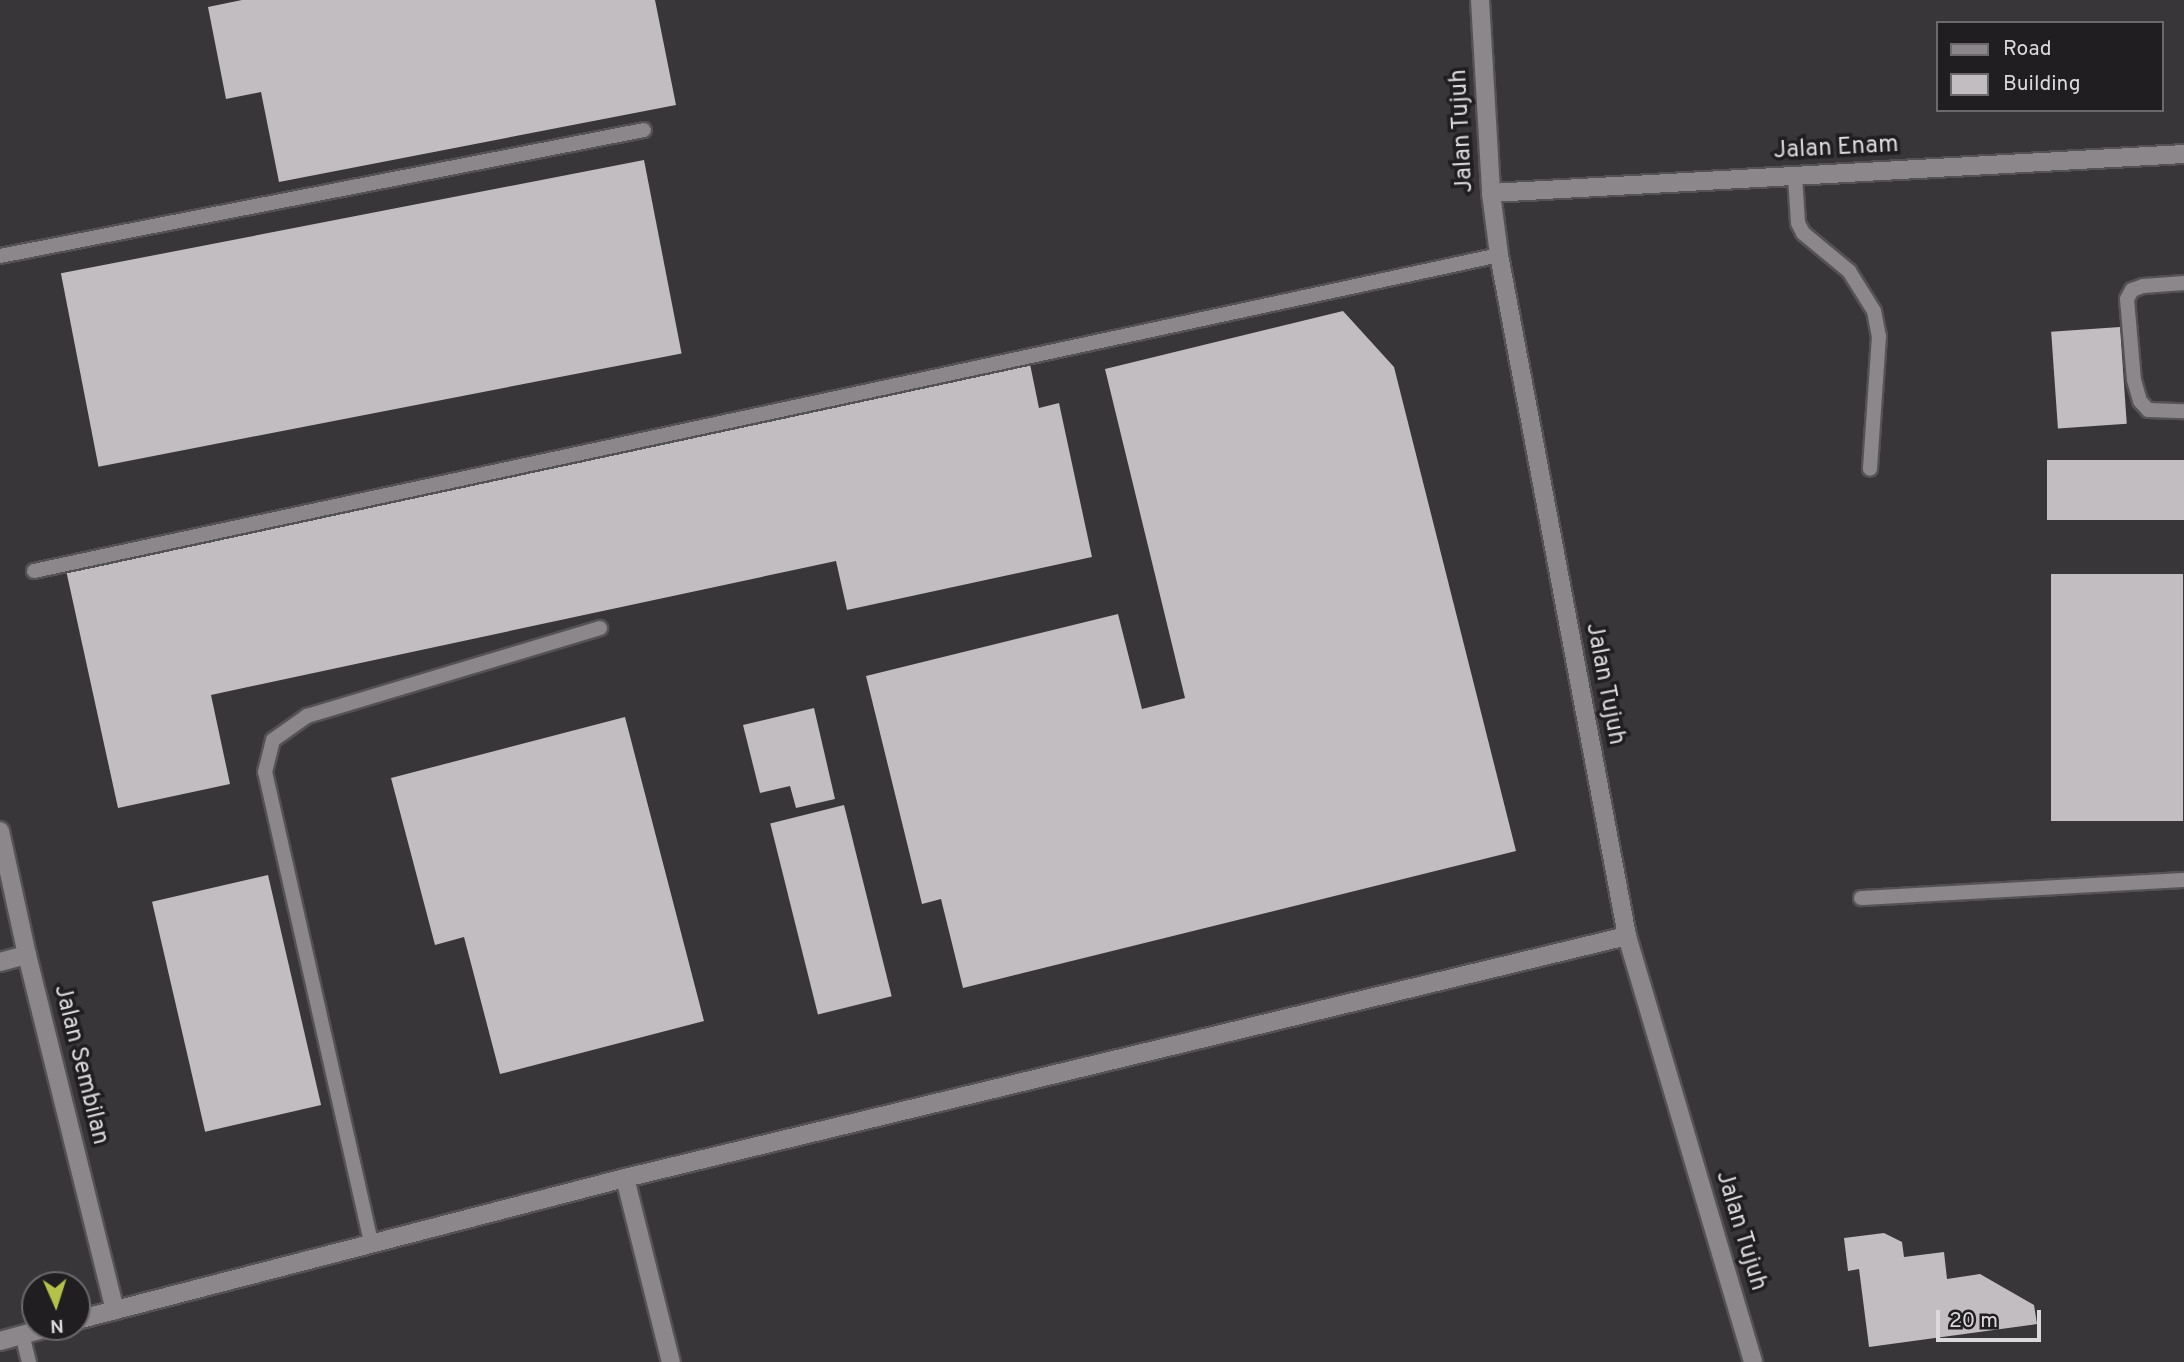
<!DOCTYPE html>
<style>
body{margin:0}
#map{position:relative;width:2184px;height:1362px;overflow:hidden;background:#393639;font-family:Overpass,sans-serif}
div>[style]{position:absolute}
.building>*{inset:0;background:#c1bdc1;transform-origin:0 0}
.roads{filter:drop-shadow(2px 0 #555255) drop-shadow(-2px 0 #555255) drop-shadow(0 2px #555255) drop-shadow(0 -2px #555255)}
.lane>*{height:14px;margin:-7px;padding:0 7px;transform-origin:7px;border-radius:7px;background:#8b878b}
.street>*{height:18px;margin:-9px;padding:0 9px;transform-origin:9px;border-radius:9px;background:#8b878b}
span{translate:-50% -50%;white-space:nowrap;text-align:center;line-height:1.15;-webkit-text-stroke:7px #201e20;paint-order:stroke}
.street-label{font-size:24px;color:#dcd9dc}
.legend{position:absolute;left:1936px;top:21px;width:228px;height:91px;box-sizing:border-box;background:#201e20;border:2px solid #6b696b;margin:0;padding:9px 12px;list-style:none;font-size:21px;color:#dcd9dc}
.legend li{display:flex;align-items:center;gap:14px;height:35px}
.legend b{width:35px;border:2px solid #6b696b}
.north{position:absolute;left:21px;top:1271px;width:70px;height:70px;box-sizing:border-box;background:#201e20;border:2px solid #6b696b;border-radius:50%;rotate:177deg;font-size:19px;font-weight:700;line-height:28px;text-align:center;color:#dcd9dc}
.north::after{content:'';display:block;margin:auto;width:24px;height:32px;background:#b4c24a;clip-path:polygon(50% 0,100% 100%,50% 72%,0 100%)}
.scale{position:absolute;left:1936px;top:1310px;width:105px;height:32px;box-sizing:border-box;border:4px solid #dcd9dc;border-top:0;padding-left:9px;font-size:21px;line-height:24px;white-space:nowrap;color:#dcd9dc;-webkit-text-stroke:5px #201e20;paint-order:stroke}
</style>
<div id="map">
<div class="building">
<div style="clip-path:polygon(242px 0,655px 0,676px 105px,279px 182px,261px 92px,226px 99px,208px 7px)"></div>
<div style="left:644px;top:160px;width:197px;height:594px;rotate:79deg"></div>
<div style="clip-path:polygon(1343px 311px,1394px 367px,1516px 851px,963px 988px,941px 899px,922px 904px,866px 676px,1118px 614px,1142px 709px,1185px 698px,1105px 369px)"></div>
<div style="left:2120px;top:327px;width:97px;height:69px;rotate:86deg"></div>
<div style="clip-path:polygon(1030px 364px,1039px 408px,1059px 403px,1092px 557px,847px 610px,836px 561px,211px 695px,230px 784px,118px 808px,66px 570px)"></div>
<div style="left:2184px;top:460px;width:60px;height:137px;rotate:90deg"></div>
<div style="left:2183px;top:574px;width:247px;height:132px;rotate:90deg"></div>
<div style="clip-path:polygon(814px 708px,835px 799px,796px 808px,790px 786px,760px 793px,743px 725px)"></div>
<div style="clip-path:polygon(625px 717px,704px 1021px,500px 1074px,464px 937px,435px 945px,391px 778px)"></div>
<div style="left:844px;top:805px;width:197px;height:76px;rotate:76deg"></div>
<div style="left:268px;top:875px;width:236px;height:119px;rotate:77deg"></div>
<div style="clip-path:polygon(1884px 1233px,1902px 1242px,1904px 1257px,1944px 1252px,1947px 1279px,1980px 1274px,2034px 1305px,2037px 1324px,1869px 1347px,1859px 1269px,1848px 1271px,1844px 1238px)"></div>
</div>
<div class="roads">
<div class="lane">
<div style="left:1795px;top:176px;width:47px;rotate:86.3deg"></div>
<div style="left:1798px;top:223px;width:11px;rotate:63deg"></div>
<div style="left:1803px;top:233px;width:60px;rotate:39.6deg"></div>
<div style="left:1849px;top:271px;width:47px;rotate:58deg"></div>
<div style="left:1874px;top:311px;width:25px;rotate:79deg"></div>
<div style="left:1879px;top:336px;width:133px;rotate:93.9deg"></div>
<div style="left:0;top:256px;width:656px;rotate:-11.07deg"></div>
<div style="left:2184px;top:283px;width:41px;rotate:175.8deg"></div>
<div style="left:2143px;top:286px;width:12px;rotate:160deg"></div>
<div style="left:2132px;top:290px;width:10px;rotate:119deg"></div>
<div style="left:2127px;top:299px;width:81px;rotate:85.1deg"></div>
<div style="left:2134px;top:380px;width:22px;rotate:74deg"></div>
<div style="left:2140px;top:401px;width:12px;rotate:48deg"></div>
<div style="left:2148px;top:410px;width:36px;rotate:2deg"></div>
<div style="left:34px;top:571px;width:1499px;rotate:-12.17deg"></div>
<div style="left:1861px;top:898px;width:324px;rotate:-3.2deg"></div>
<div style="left:371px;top:1242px;width:482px;rotate:-102.7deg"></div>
<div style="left:265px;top:772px;width:33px;rotate:-76deg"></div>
<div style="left:273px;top:740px;width:42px;rotate:-35.2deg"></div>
<div style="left:307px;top:716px;width:306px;rotate:-16.7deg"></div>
<div style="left:22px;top:1334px;width:29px;rotate:76deg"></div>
</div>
<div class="street">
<div style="left:1480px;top:0;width:193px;rotate:86.7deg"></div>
<div style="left:1491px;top:193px;width:63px;rotate:82.6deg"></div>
<div style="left:1499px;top:255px;width:693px;rotate:79.35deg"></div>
<div style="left:1627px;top:936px;width:444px;rotate:73.5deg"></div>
<div style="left:1491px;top:193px;width:694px;rotate:-3.22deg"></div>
<div style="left:0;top:831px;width:127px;rotate:77.7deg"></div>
<div style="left:27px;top:955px;width:366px;rotate:76.1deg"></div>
<div style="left:0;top:962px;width:28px;rotate:-15deg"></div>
<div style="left:625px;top:1178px;width:190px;rotate:76deg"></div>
<div style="left:77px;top:1320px;width:566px;rotate:-14.53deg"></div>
<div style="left:625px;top:1178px;width:1031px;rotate:-13.58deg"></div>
<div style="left:0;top:1341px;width:53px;rotate:-15.4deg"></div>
</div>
</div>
<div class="street-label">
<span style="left:1463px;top:131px;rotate:-93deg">Jalan Tujuh</span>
<span style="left:1836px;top:149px;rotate:-3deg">Jalan Enam</span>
<span style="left:1604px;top:684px;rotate:79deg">Jalan Tujuh</span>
<span style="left:80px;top:1065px;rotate:76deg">Jalan Sembilan</span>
<span style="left:1740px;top:1231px;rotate:73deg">Jalan Tujuh</span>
</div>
<ul class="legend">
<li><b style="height:9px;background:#8b878b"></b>Road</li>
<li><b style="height:19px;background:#c1bdc1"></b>Building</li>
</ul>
<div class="north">N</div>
<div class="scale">20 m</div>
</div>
